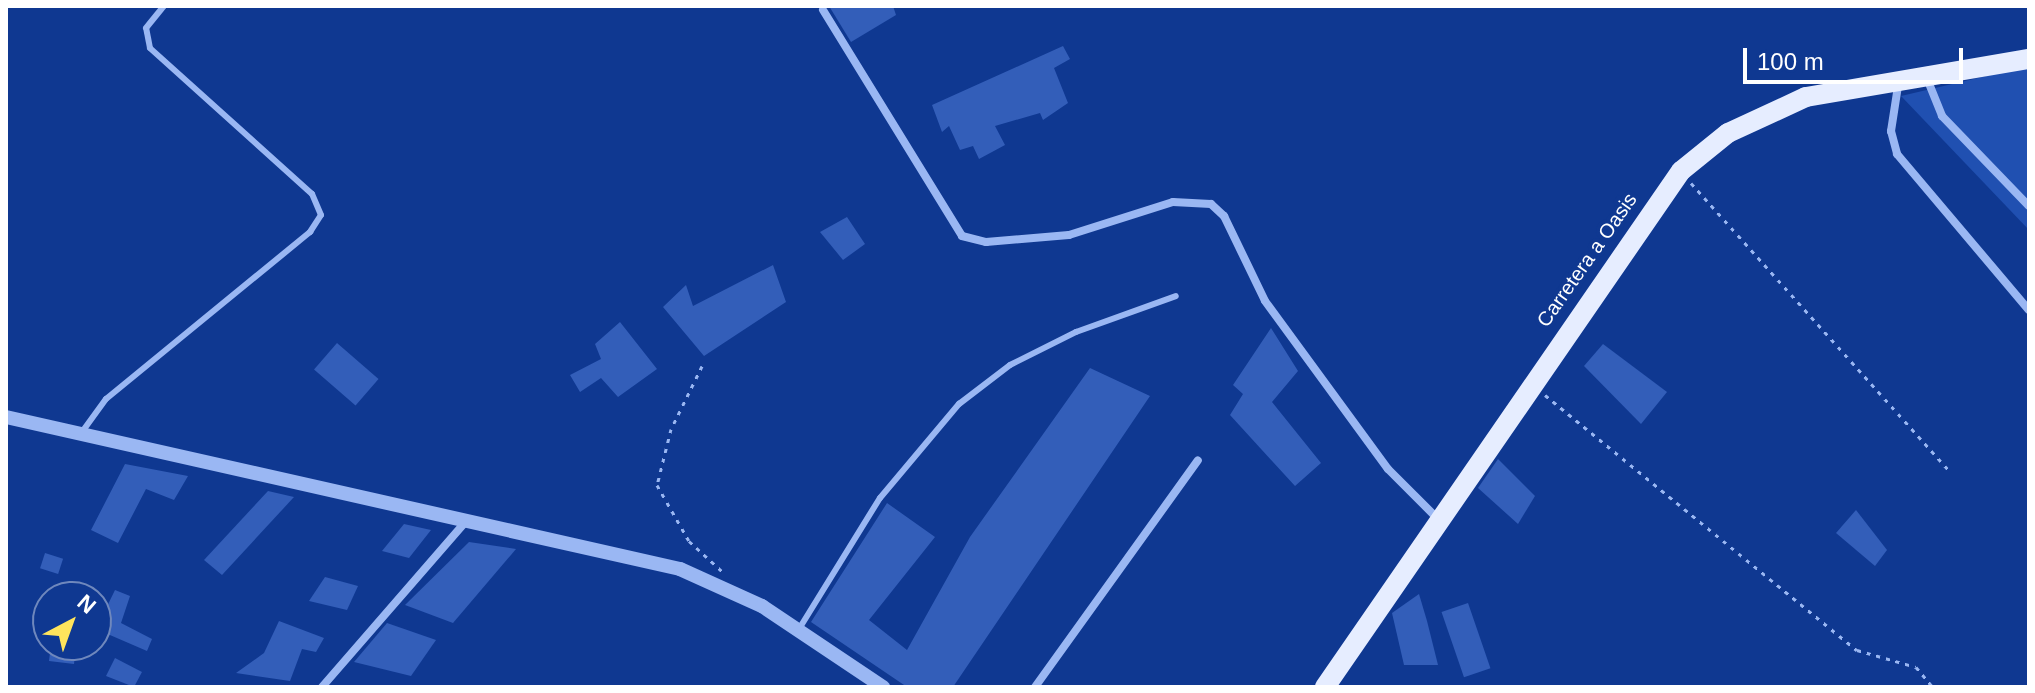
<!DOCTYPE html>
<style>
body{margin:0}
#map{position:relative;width:2035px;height:693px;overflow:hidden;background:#0f3891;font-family:Helvetica,sans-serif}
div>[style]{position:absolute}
.green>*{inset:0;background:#2050b1}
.building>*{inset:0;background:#335eb9;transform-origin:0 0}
.path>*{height:3px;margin-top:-1.5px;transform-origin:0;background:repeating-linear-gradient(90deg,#9ab7f3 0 4px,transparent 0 10px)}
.service>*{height:6px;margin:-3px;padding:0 3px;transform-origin:3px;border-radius:3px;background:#9ab7f3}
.minor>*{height:8px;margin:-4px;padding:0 4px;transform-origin:4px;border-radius:4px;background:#9ab7f3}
.tertiary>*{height:14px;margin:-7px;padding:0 7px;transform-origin:7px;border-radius:7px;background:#9ab7f3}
.primary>*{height:20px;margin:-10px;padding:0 10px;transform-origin:10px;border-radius:10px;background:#e6edff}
span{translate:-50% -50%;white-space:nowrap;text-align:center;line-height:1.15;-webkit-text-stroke:8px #0f3891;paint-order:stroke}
.street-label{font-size:20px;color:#fff}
.frame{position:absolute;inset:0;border:8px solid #fff;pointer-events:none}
.north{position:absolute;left:32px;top:581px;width:80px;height:80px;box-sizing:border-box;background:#0f3891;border:2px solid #6f88bd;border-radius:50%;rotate:41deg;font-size:22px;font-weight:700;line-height:32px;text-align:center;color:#fff}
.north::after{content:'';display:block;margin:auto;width:28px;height:36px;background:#ffe45c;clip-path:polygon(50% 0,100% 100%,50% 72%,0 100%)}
.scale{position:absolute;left:1743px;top:48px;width:220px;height:36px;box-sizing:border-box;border:4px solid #fff;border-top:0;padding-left:10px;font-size:24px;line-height:28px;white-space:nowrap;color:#fff;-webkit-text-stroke:6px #0f3891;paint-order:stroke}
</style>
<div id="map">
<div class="green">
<div style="clip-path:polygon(2029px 66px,2029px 230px,1901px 96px)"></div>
</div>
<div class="building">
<div style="clip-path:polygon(829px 6px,893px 6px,896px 15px,851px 42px)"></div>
<div style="clip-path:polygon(1063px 46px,1070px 59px,1054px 68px,1068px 103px,1043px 120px,1040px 113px,995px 126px,1005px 145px,979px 159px,973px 146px,960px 150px,949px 126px,942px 132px,932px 105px)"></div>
<div style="clip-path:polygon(847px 217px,865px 244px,843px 260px,820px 232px)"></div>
<div style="clip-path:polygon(773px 265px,786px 302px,704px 356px,663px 307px,686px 285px,693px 306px)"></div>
<div style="clip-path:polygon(620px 322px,657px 369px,618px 397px,601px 378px,580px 392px,570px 375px,601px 359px,595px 344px)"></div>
<div style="clip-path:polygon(1271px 328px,1298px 371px,1272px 402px,1321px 463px,1295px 486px,1230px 415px,1243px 394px,1233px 385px)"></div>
<div style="left:337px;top:343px;width:55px;height:35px;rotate:41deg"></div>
<div style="clip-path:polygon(1603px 344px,1667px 392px,1641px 424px,1584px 366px)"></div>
<div style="clip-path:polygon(1090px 368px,1150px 396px,953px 687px,907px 687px,811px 622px,887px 503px,935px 537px,869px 620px,907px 650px,970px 537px)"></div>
<div style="clip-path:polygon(1498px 459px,1535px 496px,1518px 524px,1478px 488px)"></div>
<div style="clip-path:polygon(125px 464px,188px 476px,174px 500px,146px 489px,118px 543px,91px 530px)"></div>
<div style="clip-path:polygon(268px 491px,294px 497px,222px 575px,204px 560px)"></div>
<div style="clip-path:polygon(1856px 510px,1887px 550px,1875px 566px,1836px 533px)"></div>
<div style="clip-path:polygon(404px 524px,431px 530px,409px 558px,382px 551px)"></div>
<div style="clip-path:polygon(469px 542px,516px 549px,453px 623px,405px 605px)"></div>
<div style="left:45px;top:553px;width:19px;height:16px;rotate:18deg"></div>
<div style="clip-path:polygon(325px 577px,358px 586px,347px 610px,309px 601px)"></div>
<div style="clip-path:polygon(115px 590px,130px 596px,121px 623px,152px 639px,147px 651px,96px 629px)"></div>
<div style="clip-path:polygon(1419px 594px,1427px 621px,1438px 665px,1404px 665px,1392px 613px)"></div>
<div style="left:1468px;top:603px;width:69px;height:28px;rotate:71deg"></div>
<div style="clip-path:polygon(279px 621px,324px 638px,316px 652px,302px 649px,290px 681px,236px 673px,264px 653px)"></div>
<div style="clip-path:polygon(387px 623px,436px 640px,411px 676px,354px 662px)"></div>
<div style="clip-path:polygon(51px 645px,76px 645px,74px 664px,49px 661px)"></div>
<div style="clip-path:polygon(115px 658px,142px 672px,134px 687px,106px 676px)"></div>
</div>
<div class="path">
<div style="left:1691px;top:183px;width:388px;rotate:48.1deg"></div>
<div style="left:702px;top:366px;width:70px;rotate:116.2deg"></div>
<div style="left:671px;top:429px;width:58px;rotate:104deg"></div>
<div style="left:657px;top:485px;width:64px;rotate:60.3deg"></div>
<div style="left:689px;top:541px;width:46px;rotate:42.4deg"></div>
<div style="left:1545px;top:395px;width:403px;rotate:39.3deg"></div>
<div style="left:1857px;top:650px;width:61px;rotate:16.1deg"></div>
<div style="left:1916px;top:667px;width:26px;rotate:50deg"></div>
</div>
<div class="service">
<div style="left:82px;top:432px;width:41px;rotate:-54deg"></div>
<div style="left:106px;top:399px;width:264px;rotate:-39.3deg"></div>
<div style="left:310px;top:232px;width:20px;rotate:-57deg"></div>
<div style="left:321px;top:215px;width:23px;rotate:-113deg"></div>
<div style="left:312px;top:194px;width:218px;rotate:-138deg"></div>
<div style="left:150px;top:48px;width:20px;rotate:-101deg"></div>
<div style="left:146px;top:28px;width:28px;rotate:-51deg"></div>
<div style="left:799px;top:629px;width:154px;rotate:-58.3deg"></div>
<div style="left:880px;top:498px;width:123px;rotate:-50deg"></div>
<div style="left:959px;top:404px;width:64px;rotate:-37.4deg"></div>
<div style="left:1010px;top:365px;width:74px;rotate:-26.6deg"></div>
<div style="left:1076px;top:332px;width:106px;rotate:-19.8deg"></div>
</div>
<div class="minor">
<div style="left:823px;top:10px;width:265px;rotate:58.4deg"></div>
<div style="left:962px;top:236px;width:25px;rotate:14deg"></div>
<div style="left:986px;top:242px;width:83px;rotate:-4.8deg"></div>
<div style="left:1069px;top:235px;width:109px;rotate:-17.6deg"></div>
<div style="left:1173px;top:202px;width:38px;rotate:3deg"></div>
<div style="left:1211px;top:204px;width:18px;rotate:43deg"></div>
<div style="left:1224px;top:216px;width:94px;rotate:64.2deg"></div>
<div style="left:1265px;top:301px;width:208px;rotate:53.8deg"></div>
<div style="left:1388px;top:469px;width:68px;rotate:45deg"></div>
<div style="left:1928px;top:81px;width:38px;rotate:68deg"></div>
<div style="left:1942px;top:116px;width:125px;rotate:46deg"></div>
<div style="left:1898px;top:86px;width:46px;rotate:98.8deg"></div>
<div style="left:1891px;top:131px;width:24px;rotate:75deg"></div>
<div style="left:1897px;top:154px;width:204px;rotate:49.8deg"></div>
<div style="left:322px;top:687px;width:221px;rotate:-49deg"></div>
<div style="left:1035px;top:687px;width:279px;rotate:-54.3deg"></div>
</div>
<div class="tertiary">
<div style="left:6px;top:417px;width:691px;rotate:12.71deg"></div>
<div style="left:680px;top:569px;width:90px;rotate:24.3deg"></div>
<div style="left:762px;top:606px;width:146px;rotate:33.8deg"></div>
</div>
<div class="primary">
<div style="left:1325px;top:687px;width:627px;rotate:-55.4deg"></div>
<div style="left:1681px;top:171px;width:60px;rotate:-39deg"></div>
<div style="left:1728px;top:133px;width:86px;rotate:-24.8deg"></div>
<div style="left:1806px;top:97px;width:226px;rotate:-9.7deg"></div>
</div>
<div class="street-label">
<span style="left:1587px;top:260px;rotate:-55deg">Carretera a Oasis</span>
</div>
<div class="frame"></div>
<div class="north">N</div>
<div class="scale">100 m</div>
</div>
